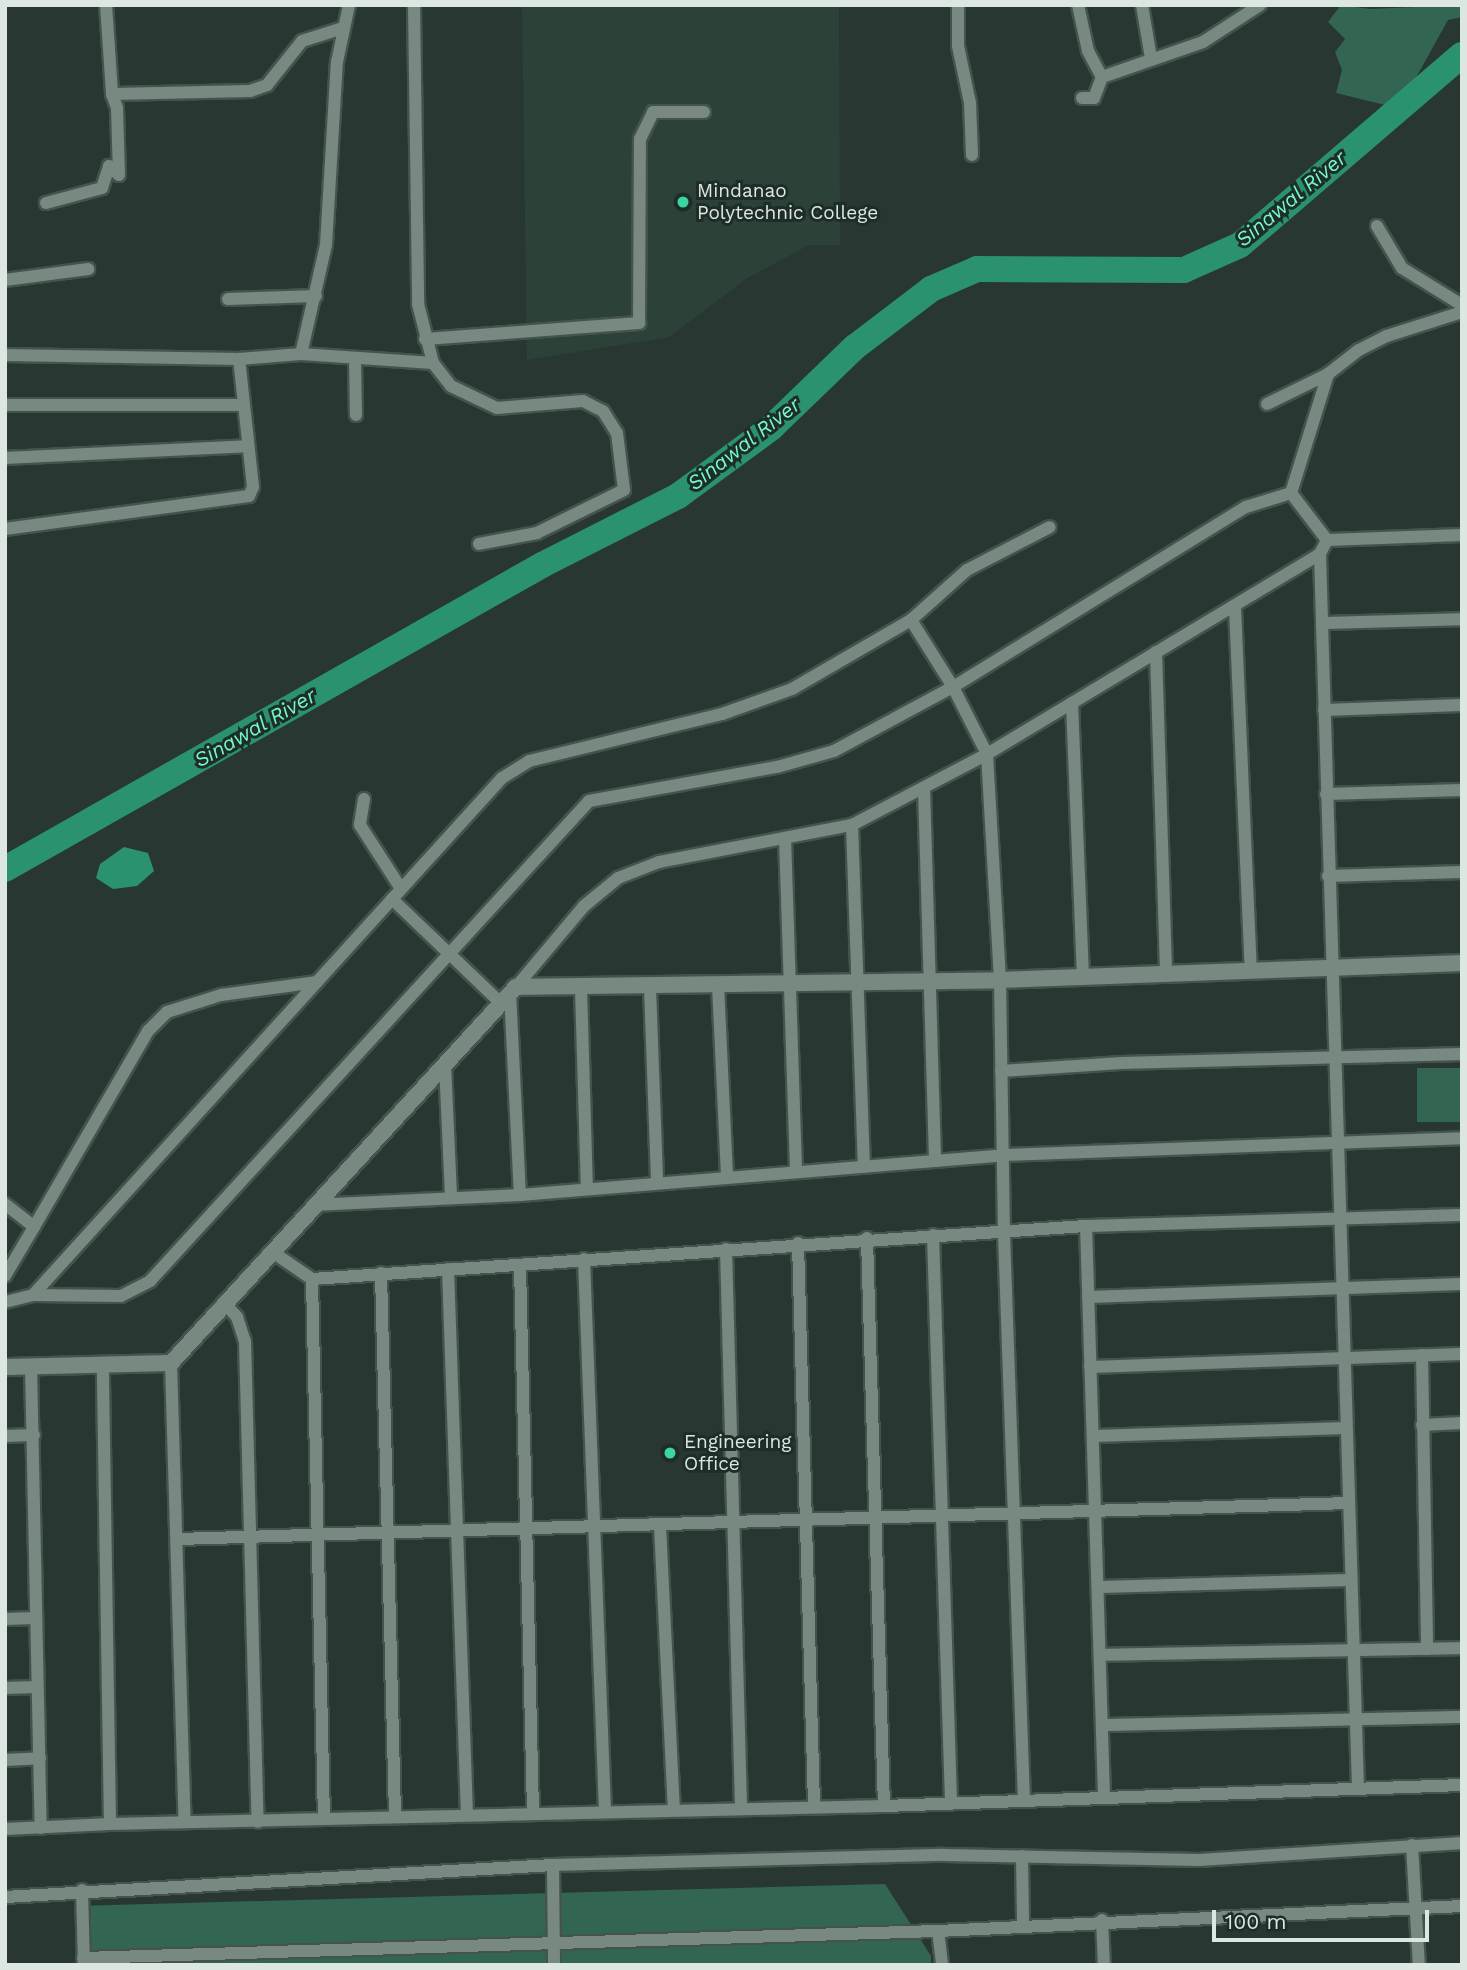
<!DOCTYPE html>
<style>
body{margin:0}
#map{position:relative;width:1467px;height:1970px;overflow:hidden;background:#283731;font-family:"Work Sans",sans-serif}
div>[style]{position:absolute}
.built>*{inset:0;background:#2c4239}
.green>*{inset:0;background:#326652;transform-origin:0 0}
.water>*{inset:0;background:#2b9270}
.river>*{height:26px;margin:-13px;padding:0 13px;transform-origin:13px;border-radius:13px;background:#2b9270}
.roads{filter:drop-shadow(2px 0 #45534d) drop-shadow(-2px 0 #45534d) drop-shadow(0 2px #45534d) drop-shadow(0 -2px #45534d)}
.street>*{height:12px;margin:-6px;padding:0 6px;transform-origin:6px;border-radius:6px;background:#778981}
.secondary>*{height:16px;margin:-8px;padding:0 8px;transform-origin:8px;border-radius:8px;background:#778981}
.dots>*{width:19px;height:19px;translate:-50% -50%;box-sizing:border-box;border:4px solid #1e2d27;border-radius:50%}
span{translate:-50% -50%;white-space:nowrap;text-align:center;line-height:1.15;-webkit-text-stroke:6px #1e2d27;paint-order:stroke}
.poi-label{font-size:19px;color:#dde7e2}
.left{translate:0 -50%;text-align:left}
.water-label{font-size:21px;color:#74f9c8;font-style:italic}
.frame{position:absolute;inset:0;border:7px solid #dde7e2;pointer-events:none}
.scale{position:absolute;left:1212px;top:1910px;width:217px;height:32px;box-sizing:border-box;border:4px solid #dde7e2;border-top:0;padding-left:9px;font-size:21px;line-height:24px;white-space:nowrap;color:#dde7e2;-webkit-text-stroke:5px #1e2d27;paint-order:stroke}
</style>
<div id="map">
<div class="built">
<div style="clip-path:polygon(522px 5px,839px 5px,840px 245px,809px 245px,747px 278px,669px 337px,527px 360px)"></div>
</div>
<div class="green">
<div style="clip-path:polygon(1341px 5px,1370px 9px,1462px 5px,1462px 17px,1448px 20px,1413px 83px,1385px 105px,1336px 93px,1342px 70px,1335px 52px,1345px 39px,1328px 22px)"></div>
<div style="left:1462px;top:1068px;width:54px;height:45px;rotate:90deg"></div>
<div style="clip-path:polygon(885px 1884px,931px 1956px,931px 1965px,77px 1965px,76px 1906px)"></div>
</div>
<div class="water">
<div style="clip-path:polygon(124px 847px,148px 853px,154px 871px,137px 886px,113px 889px,96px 878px,100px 864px)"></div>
</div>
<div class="river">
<div style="left:5px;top:869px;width:617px;rotate:-29.51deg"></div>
<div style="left:542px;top:565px;width:153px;rotate:-26.9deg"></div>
<div style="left:678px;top:496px;width:115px;rotate:-36.2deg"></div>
<div style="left:771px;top:428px;width:117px;rotate:-44deg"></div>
<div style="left:855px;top:347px;width:96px;rotate:-37.3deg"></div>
<div style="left:931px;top:289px;width:50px;rotate:-23.5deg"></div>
<div style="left:977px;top:269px;width:207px;rotate:0.3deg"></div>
<div style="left:1184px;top:270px;width:61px;rotate:-24.1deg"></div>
<div style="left:1240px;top:245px;width:292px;rotate:-40.6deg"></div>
</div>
<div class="roads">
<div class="street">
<div style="left:106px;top:5px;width:89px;rotate:86.1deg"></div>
<div style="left:112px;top:94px;width:138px;rotate:-1.2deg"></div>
<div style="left:250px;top:91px;width:18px;rotate:-19deg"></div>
<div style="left:267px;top:85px;width:56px;rotate:-51.5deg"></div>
<div style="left:302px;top:41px;width:43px;rotate:-17.6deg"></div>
<div style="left:414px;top:5px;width:299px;rotate:89.2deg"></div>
<div style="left:418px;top:304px;width:61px;rotate:75.7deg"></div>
<div style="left:433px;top:363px;width:29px;rotate:52deg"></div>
<div style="left:451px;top:386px;width:51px;rotate:25.6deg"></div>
<div style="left:497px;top:408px;width:86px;rotate:-4.7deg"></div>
<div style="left:583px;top:401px;width:22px;rotate:27deg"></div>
<div style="left:603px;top:411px;width:26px;rotate:58deg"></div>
<div style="left:617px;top:433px;width:57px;rotate:83deg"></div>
<div style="left:624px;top:490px;width:97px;rotate:153.7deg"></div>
<div style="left:537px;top:533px;width:59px;rotate:169.3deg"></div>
<div style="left:958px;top:5px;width:41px;rotate:90deg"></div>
<div style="left:958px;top:46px;width:58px;rotate:78.1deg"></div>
<div style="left:970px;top:103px;width:52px;rotate:87.8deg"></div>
<div style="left:1078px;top:5px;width:47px;rotate:77.7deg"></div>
<div style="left:1088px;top:51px;width:30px;rotate:62deg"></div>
<div style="left:1142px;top:5px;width:54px;rotate:80.4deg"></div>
<div style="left:112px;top:94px;width:15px;rotate:70deg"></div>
<div style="left:117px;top:108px;width:67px;rotate:88.3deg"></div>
<div style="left:1082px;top:98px;width:12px"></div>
<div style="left:1094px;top:98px;width:22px;rotate:-69deg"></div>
<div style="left:1102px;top:77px;width:107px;rotate:-19.1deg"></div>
<div style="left:1203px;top:42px;width:68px;rotate:-33deg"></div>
<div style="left:46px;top:203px;width:58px;rotate:-15deg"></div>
<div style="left:102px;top:188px;width:23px;rotate:-72deg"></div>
<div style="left:109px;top:166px;width:13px;rotate:42deg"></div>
<div style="left:1377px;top:226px;width:49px;rotate:59.2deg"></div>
<div style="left:1402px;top:268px;width:70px;rotate:31.7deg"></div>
<div style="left:5px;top:280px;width:84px;rotate:-7.5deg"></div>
<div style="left:228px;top:299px;width:88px;rotate:-2deg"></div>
<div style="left:425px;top:339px;width:215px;rotate:-4.3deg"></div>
<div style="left:639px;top:323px;width:184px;rotate:-89.7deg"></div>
<div style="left:640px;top:139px;width:30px;rotate:-64deg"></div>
<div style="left:653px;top:112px;width:51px"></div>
<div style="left:301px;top:354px;width:112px;rotate:-77.1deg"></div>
<div style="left:326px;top:245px;width:183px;rotate:-86.6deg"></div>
<div style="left:337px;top:62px;width:58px;rotate:-78.1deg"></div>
<div style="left:5px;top:355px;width:234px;rotate:1deg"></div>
<div style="left:239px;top:359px;width:62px;rotate:-4.6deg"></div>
<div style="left:301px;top:354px;width:132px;rotate:3.9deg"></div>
<div style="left:355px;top:360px;width:55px;rotate:89deg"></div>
<div style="left:1267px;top:404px;width:68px;rotate:-26.2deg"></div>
<div style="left:5px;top:405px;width:238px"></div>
<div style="left:5px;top:458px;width:242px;rotate:-2.8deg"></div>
<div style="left:5px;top:529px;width:246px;rotate:-7.7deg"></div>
<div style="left:249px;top:496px;width:10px;rotate:-66deg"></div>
<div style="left:253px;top:487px;width:129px;rotate:-96.2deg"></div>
<div style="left:1327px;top:540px;width:16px;rotate:117deg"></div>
<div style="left:1320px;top:554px;width:69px;rotate:88.3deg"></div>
<div style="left:1322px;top:623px;width:1166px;rotate:88.23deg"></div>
<div style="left:1327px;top:540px;width:59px;rotate:-127.5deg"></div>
<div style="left:1291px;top:493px;width:125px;rotate:-72.7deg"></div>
<div style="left:1328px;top:374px;width:39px;rotate:-38deg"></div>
<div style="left:1359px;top:350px;width:31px;rotate:-27deg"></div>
<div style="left:1387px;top:336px;width:79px;rotate:-17.7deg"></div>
<div style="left:1327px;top:540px;width:135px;rotate:-2.1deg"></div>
<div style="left:1235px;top:608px;width:361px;rotate:87.5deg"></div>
<div style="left:911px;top:620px;width:79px;rotate:57.9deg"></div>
<div style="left:953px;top:687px;width:75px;rotate:63.1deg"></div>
<div style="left:987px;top:754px;width:226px;rotate:86.7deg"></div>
<div style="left:1000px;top:980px;width:254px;rotate:89.1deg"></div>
<div style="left:1004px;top:1234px;width:566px;rotate:87.98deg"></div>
<div style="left:1322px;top:623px;width:140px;rotate:-1.6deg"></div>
<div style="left:1156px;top:652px;width:320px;rotate:88.2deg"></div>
<div style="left:1072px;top:703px;width:272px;rotate:87.7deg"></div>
<div style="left:1324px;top:710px;width:138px;rotate:-2.1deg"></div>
<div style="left:924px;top:788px;width:373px;rotate:88.3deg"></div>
<div style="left:1326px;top:794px;width:136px;rotate:-1.7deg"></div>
<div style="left:364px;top:799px;width:26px;rotate:99deg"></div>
<div style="left:360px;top:825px;width:74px;rotate:57.2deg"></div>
<div style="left:852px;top:825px;width:342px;rotate:88deg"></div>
<div style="left:785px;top:838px;width:334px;rotate:88.1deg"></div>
<div style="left:1328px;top:876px;width:134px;rotate:-1.7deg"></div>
<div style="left:392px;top:899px;width:151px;rotate:43.7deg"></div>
<div style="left:718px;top:985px;width:192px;rotate:87.3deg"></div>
<div style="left:516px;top:987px;width:106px;rotate:-50deg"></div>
<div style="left:584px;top:906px;width:44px;rotate:-39.5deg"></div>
<div style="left:618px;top:878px;width:44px;rotate:-21.3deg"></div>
<div style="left:659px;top:862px;width:197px;rotate:-10.9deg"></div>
<div style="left:852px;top:825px;width:153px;rotate:-27.7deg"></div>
<div style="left:987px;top:754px;width:388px;rotate:-31deg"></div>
<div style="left:650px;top:988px;width:194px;rotate:87.9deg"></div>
<div style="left:581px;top:989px;width:200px;rotate:88.3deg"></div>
<div style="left:510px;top:992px;width:203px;rotate:87.2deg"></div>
<div style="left:445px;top:1064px;width:134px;rotate:87.4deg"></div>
<div style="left:1001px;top:1071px;width:120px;rotate:-3.8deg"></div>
<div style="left:1121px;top:1063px;width:341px;rotate:-1.5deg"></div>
<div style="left:5px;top:1204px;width:37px;rotate:38deg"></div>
<div style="left:34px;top:1227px;width:57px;rotate:120.6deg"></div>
<div style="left:314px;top:1205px;width:206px;rotate:-2.8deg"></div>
<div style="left:520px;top:1195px;width:486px;rotate:-4.7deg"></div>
<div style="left:1004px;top:1155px;width:458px;rotate:-2.1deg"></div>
<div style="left:1086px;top:1226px;width:570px;rotate:88.19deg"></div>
<div style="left:34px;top:1227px;width:227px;rotate:-59.8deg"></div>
<div style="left:148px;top:1031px;width:27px;rotate:-45deg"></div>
<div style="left:167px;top:1012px;width:57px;rotate:-17.5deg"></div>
<div style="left:221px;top:995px;width:97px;rotate:-7.7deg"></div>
<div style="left:933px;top:1235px;width:567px;rotate:88.18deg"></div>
<div style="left:867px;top:1238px;width:568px;rotate:88.29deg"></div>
<div style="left:798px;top:1243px;width:563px;rotate:88.37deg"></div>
<div style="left:726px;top:1249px;width:557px;rotate:88.46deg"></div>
<div style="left:274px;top:1253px;width:46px;rotate:34.4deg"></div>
<div style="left:312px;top:1279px;width:540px;rotate:88.73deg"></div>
<div style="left:584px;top:1259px;width:552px;rotate:87.82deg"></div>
<div style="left:520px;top:1265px;width:547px;rotate:88.64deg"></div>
<div style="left:448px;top:1269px;width:546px;rotate:88.01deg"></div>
<div style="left:381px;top:1273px;width:543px;rotate:88.52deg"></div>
<div style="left:312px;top:1279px;width:776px;rotate:-3.92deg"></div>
<div style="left:1086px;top:1226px;width:376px;rotate:-1.7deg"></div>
<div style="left:33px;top:1295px;width:88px;rotate:0.7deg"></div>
<div style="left:121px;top:1296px;width:33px;rotate:-27deg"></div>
<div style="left:150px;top:1281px;width:650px;rotate:-47.55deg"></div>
<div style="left:589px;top:801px;width:191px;rotate:-10.3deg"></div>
<div style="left:777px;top:767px;width:59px;rotate:-15.7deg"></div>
<div style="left:834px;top:751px;width:135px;rotate:-28.3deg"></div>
<div style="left:953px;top:687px;width:344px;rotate:-31.6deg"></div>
<div style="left:1246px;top:507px;width:47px;rotate:-17.3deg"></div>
<div style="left:1088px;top:1297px;width:374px;rotate:-2deg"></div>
<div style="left:5px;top:1302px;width:29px;rotate:-14deg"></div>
<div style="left:33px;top:1295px;width:698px;rotate:-47.79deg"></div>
<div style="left:502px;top:778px;width:32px;rotate:-32deg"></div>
<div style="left:529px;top:761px;width:199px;rotate:-13.7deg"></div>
<div style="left:722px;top:714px;width:74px;rotate:-19.7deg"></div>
<div style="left:792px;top:689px;width:138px;rotate:-30.1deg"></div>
<div style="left:911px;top:620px;width:75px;rotate:-41.8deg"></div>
<div style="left:967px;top:570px;width:93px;rotate:-27.4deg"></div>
<div style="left:225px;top:1304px;width:18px;rotate:47deg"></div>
<div style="left:237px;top:1317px;width:25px;rotate:72deg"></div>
<div style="left:245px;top:1341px;width:481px;rotate:88.5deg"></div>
<div style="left:1422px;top:1355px;width:294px;rotate:89deg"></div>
<div style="left:171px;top:1363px;width:459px;rotate:88.3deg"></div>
<div style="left:31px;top:1366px;width:462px;rotate:88.8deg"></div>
<div style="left:1090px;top:1367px;width:372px;rotate:-2deg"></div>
<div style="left:1422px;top:1425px;width:40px;rotate:-2.9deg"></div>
<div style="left:5px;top:1436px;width:29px;rotate:-2deg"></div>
<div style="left:1093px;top:1436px;width:253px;rotate:-1.8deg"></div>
<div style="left:660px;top:1526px;width:283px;rotate:87.2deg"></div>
<div style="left:178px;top:1539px;width:1170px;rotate:-1.76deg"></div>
<div style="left:1098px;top:1587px;width:253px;rotate:-1.6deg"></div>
<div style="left:5px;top:1619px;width:30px;rotate:-2deg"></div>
<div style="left:1100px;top:1655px;width:362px;rotate:-1.1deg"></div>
<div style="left:5px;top:1688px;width:32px;rotate:-2deg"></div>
<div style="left:1102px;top:1725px;width:360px;rotate:-1.3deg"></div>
<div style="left:5px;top:1760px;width:35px;rotate:-3deg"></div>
<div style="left:110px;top:1824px;width:774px;rotate:-1.33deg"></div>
<div style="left:884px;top:1806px;width:578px;rotate:-2.08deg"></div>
<div style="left:5px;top:1829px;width:105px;rotate:-2.7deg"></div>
<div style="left:110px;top:1824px;width:459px;rotate:-90.9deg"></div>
<div style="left:1412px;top:1845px;width:120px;rotate:86.7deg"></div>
<div style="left:1022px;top:1856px;width:67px;rotate:89.1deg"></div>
<div style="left:553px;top:1865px;width:100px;rotate:89.4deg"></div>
<div style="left:82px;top:1890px;width:74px;rotate:88.5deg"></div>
<div style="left:5px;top:1897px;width:549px;rotate:-3.34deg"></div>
<div style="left:553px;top:1865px;width:391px;rotate:-1.5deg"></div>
<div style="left:944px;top:1855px;width:255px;rotate:1.1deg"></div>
<div style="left:1199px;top:1860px;width:264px;rotate:-3.7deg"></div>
<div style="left:1102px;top:1920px;width:45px;rotate:87.5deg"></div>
<div style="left:938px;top:1931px;width:34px;rotate:83deg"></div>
<div style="left:83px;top:1958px;width:855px;rotate:-1.81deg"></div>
<div style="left:938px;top:1931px;width:525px;rotate:-2.73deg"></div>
</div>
<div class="secondary">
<div style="left:5px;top:1367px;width:166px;rotate:-1.4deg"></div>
<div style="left:171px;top:1363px;width:510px;rotate:-47.46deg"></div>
<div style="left:516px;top:987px;width:484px;rotate:-0.8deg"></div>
<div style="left:1000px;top:980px;width:462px;rotate:-2.1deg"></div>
</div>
</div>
<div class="dots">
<div style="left:683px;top:202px;background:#3dd4a3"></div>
<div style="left:670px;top:1453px;background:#3dd4a3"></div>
</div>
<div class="poi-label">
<span class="left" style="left:697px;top:202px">Mindanao<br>Polytechnic College</span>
<span class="left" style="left:684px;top:1453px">Engineering<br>Office</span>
</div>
<div class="water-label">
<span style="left:1291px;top:199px;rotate:-40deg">Sinawal River</span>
<span style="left:744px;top:444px;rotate:-38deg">Sinawal River</span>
<span style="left:255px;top:728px;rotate:-30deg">Sinawal River</span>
</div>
<div class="frame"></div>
<div class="scale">100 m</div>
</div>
